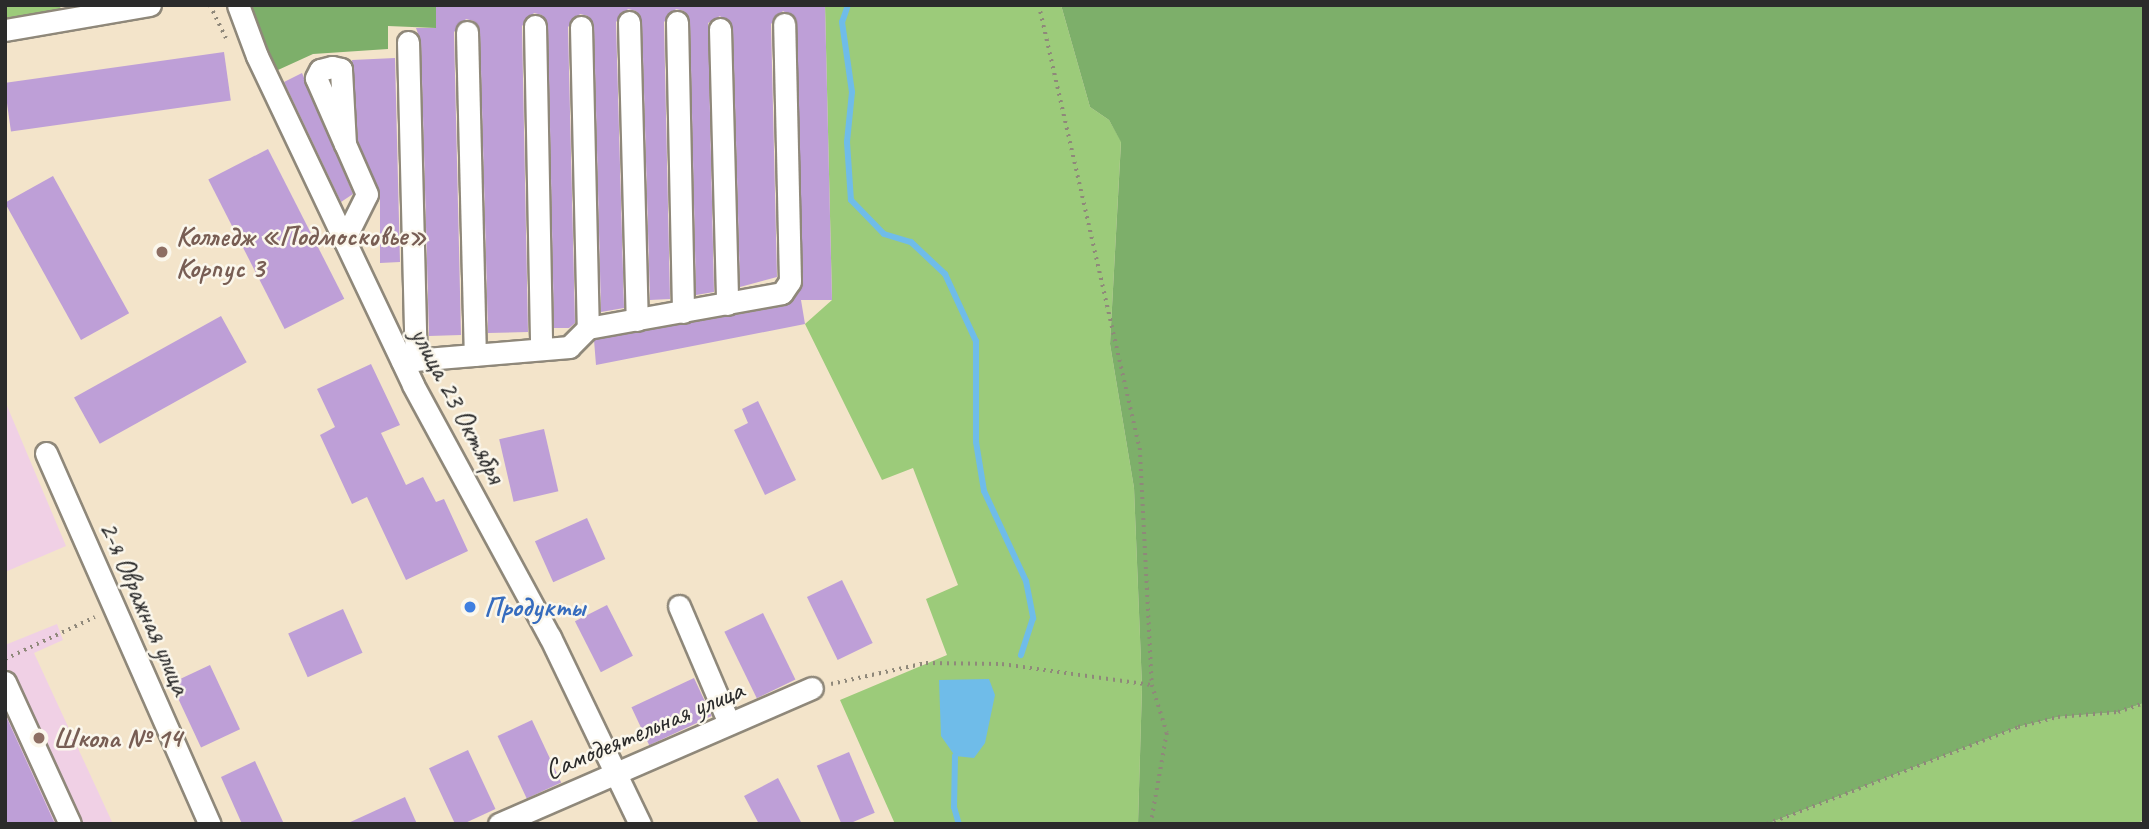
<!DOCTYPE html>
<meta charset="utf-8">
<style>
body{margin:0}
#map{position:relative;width:2149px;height:829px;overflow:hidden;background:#f3e4ca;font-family:Caveat,sans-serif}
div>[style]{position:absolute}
.built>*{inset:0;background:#f0d0e5}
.green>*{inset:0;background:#9ccb7a}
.forest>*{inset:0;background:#7daf6a}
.water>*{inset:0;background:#6fbce9}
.stream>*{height:6px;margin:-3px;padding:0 3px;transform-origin:3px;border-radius:3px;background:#6fbce9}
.building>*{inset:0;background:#be9fd7;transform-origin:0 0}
.path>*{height:3.5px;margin-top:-1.75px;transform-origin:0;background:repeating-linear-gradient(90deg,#8f887a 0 2px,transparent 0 7px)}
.roads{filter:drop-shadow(2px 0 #8f887a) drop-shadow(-2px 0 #8f887a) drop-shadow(0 2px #8f887a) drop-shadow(0 -2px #8f887a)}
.minor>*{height:21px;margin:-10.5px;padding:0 10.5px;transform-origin:10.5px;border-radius:10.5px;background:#fff}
.dots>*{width:19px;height:19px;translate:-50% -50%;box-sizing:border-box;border:4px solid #fbf7ec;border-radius:50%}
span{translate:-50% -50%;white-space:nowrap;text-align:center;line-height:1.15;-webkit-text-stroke:5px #fbf7ec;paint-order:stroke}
.education-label{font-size:28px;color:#785e54;font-weight:700}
.left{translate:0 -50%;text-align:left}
.street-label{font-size:28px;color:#2b2b2b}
.shop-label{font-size:28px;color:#366cbe;font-weight:700}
.frame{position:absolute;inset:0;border:7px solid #2b2b2b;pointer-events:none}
</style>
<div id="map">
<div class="built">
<div style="clip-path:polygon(5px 401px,66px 546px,5px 572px)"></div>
<div style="clip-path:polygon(57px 624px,63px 640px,34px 653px,113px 824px,5px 824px,5px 645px)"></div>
</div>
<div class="green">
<div style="clip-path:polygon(5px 5px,60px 5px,61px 12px,5px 22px)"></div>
<div style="clip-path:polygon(825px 5px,1061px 5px,1090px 107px,1109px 120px,1121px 141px,1110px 344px,1134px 488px,1142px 687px,1138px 824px,895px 824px,840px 700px,947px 655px,926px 599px,958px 585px,913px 468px,882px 480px,805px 324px,832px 300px)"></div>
<div style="clip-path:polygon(2144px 703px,2144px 820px,2136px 824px,1767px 824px,2018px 727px,2058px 717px,2118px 712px)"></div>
</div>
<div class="forest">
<div style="clip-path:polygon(238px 5px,436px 5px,436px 28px,388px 26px,388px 49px,313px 54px,267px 75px)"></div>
<div style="clip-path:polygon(1061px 5px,2144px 5px,2144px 703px,2118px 712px,2058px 717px,2018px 727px,1767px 824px,1138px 824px,1142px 687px,1134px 488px,1110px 344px,1121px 142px,1109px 120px,1090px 107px)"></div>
</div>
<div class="water">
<div style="clip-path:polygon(989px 679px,995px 695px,985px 743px,974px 758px,955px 756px,941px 736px,939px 680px)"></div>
</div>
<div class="stream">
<div style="left:848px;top:5px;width:18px;rotate:109deg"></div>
<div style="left:842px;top:22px;width:71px;rotate:81.9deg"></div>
<div style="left:852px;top:92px;width:50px;rotate:95.7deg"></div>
<div style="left:847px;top:142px;width:58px;rotate:86.1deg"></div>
<div style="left:851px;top:200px;width:47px;rotate:45.9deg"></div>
<div style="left:884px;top:234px;width:28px;rotate:17deg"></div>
<div style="left:911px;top:242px;width:47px;rotate:43.3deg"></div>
<div style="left:945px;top:274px;width:74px;rotate:65.2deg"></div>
<div style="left:976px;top:341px;width:101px;rotate:90deg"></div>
<div style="left:976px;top:442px;width:50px;rotate:80.7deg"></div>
<div style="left:984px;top:491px;width:99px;rotate:65deg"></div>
<div style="left:1026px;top:581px;width:38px;rotate:79deg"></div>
<div style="left:1033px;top:618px;width:39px;rotate:108deg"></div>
<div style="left:955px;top:756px;width:51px;rotate:91.1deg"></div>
<div style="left:954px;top:807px;width:18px;rotate:74deg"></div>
</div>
<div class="building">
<div style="clip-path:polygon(436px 5px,825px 5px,832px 300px,801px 300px,805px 324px,596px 365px,594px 340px,785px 306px,803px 281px,795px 18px,783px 11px,771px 24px,777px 277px,740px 287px,733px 29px,720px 16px,708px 23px,714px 292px,696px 295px,690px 22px,684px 11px,676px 9px,664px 22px,670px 299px,650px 300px,642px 22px,636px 11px,628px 9px,616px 22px,624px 308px,601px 312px,594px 27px,588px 16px,580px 14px,568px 27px,575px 323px,569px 328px,554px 328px,548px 26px,542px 15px,534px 13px,522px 26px,528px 332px,488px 333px,480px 32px,474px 21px,466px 19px,454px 32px,461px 335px,429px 336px,421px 42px,416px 28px,436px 28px)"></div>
<div style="left:224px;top:52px;width:49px;height:222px;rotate:82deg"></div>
<div style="clip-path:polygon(395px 58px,400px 262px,380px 263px,380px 194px,358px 141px,352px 60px)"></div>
<div style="clip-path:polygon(302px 73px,353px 194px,341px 202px,284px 82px)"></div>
<div style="left:268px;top:149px;width:168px;height:67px;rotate:63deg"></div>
<div style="left:53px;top:176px;width:157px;height:55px;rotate:61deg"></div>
<div style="left:221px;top:316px;width:53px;height:168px;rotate:61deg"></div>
<div style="clip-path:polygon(371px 364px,400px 425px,381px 433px,406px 485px,423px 477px,436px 502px,444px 499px,468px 551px,406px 580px,367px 497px,352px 504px,320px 435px,335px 427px,317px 389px)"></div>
<div style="clip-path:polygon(758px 401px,796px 480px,765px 495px,734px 430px,748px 423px,742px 409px)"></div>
<div style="left:544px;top:429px;width:64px;height:46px;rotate:77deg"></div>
<div style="left:587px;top:518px;width:45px;height:57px;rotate:66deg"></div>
<div style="left:842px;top:580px;width:70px;height:39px;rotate:64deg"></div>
<div style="left:607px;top:605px;width:57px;height:36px;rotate:63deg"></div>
<div style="left:343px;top:609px;width:48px;height:60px;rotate:66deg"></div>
<div style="left:763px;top:613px;width:74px;height:43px;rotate:64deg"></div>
<div style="left:210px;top:665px;width:71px;height:43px;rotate:65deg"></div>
<div style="left:694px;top:678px;width:42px;height:69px;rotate:65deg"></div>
<div style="clip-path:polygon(5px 714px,55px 824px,5px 824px)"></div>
<div style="left:532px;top:720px;width:69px;height:38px;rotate:65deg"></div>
<div style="left:468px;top:750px;width:65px;height:43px;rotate:65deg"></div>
<div style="left:849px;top:752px;width:66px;height:35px;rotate:67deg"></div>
<div style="clip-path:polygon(255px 761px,284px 824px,242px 824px,221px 777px)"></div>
<div style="clip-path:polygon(778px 778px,802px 824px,759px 824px,744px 796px)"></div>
<div style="clip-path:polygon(405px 797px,417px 824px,346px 824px)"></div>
</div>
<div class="path">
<div style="left:210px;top:5px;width:37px;rotate:64deg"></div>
<div style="left:1039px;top:5px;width:454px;rotate:77.2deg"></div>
<div style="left:1140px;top:448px;width:237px;rotate:87.1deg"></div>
<div style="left:5px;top:659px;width:99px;rotate:-25deg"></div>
<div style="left:831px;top:684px;width:97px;rotate:-12.5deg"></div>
<div style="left:926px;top:663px;width:76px;rotate:0.8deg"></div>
<div style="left:1002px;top:664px;width:151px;rotate:8deg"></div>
<div style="left:1152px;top:685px;width:50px;rotate:72.6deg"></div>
<div style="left:1167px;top:733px;width:92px;rotate:100deg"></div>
<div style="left:1767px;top:824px;width:269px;rotate:-21.1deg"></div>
<div style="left:2018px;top:727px;width:41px;rotate:-14deg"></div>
<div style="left:2058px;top:717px;width:60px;rotate:-4.8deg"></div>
<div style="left:2118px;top:712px;width:28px;rotate:-19deg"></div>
</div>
<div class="roads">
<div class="minor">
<div style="left:238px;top:5px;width:54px;rotate:69.6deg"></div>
<div style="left:257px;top:56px;width:364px;rotate:64.6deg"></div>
<div style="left:413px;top:385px;width:287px;rotate:61.5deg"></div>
<div style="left:550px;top:637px;width:208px;rotate:64.3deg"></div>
<div style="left:629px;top:22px;width:298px;rotate:88.5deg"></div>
<div style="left:677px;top:22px;width:290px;rotate:88.8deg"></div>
<div style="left:535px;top:26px;width:323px;rotate:88.9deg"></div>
<div style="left:581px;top:27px;width:301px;rotate:88.7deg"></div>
<div style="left:720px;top:29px;width:275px;rotate:88.5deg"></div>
<div style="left:5px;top:30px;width:147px;rotate:-9.8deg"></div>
<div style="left:467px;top:32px;width:323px;rotate:88.6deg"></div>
<div style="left:408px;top:42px;width:318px;rotate:88.6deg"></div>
<div style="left:344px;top:240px;width:51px;rotate:-63.4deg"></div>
<div style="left:367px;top:194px;width:55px;rotate:-113.7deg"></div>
<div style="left:345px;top:144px;width:75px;rotate:-93.1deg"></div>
<div style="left:341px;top:69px;width:9px;rotate:-167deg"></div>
<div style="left:332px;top:67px;width:12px;rotate:166deg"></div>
<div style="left:320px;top:70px;width:9px;rotate:117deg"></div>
<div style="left:316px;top:78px;width:72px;rotate:66.3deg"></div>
<div style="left:402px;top:361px;width:168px;rotate:-4.8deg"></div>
<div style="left:569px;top:347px;width:27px;rotate:-45deg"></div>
<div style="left:588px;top:328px;width:197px;rotate:-10.2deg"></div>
<div style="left:782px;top:293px;width:14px;rotate:-56deg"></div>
<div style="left:790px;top:281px;width:257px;rotate:-91.3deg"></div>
<div style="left:46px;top:453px;width:406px;rotate:66.2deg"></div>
<div style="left:679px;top:606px;width:127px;rotate:66.9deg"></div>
<div style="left:5px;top:682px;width:156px;rotate:65.4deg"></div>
<div style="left:499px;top:824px;width:341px;rotate:-23.5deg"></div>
</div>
</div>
<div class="dots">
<div style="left:162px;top:252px;background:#8d6e63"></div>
<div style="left:470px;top:607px;background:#3f7fe0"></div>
<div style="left:39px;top:738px;background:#8d6e63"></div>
</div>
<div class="education-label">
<span class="left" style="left:176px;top:252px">Колледж «Подмосковье»<br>Корпус 3</span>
<span class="left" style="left:53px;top:738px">Школа № 14</span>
</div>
<div class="street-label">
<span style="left:458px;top:405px;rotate:62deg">улица 23 Октября</span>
<span style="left:145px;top:608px;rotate:66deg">2-я Овражная улица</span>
<span style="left:644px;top:730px;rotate:-23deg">Самодеятельная улица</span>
</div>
<div class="shop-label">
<span class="left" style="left:484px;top:607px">Продукты</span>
</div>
<div class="frame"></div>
</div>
